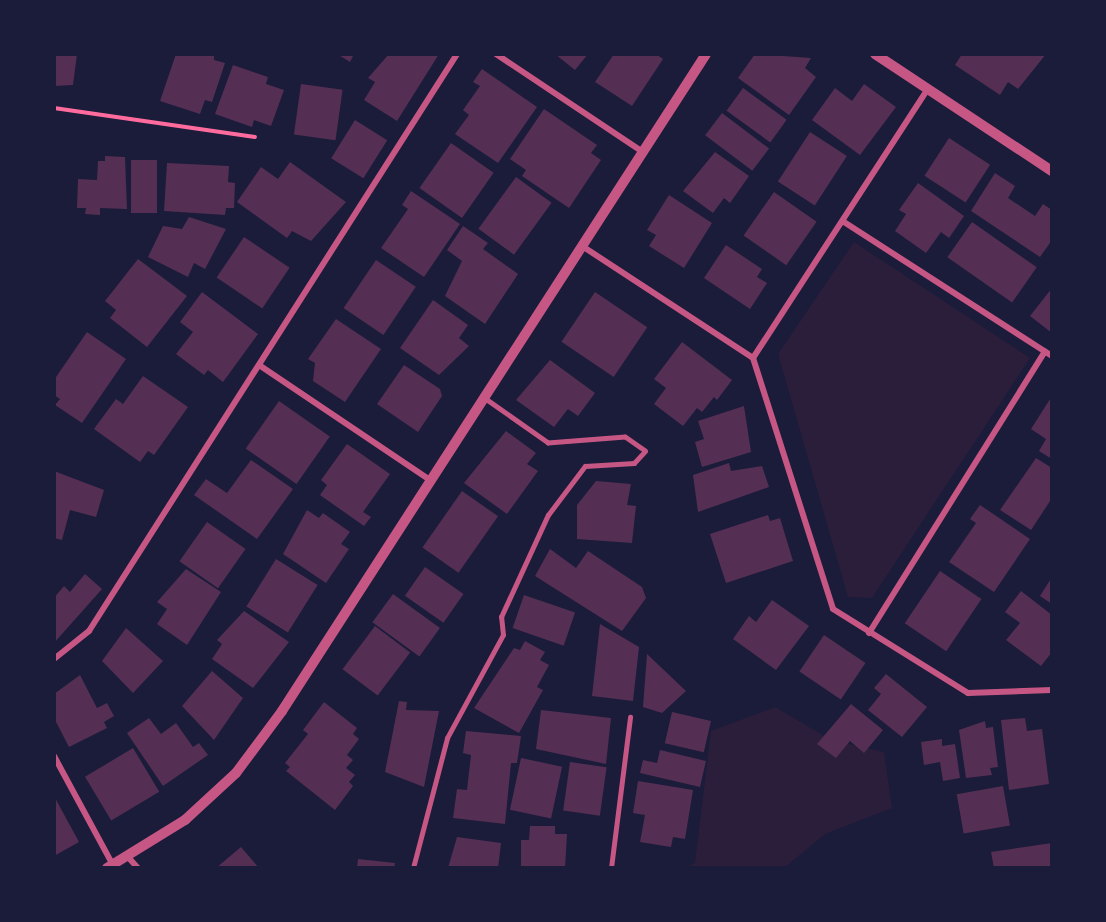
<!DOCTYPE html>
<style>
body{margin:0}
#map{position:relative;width:1106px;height:922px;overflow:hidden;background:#1b1b3a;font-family:"Roboto Condensed",sans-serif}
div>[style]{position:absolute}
.green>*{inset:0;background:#2a1e3b}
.building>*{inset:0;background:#542f53;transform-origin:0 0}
.path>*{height:4px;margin:-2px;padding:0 2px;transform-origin:2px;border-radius:2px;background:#ff6b9d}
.service>*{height:4.5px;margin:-2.25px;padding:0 2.25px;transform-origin:2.25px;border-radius:2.25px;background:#c65784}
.minor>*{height:6px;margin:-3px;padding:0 3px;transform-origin:3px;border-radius:3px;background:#c65784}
.tertiary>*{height:10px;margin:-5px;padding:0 5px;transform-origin:5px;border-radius:5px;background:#c65784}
span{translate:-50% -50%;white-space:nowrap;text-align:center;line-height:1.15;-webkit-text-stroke:6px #1b1b3a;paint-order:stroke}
.frame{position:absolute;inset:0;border:56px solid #1b1b3a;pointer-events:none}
</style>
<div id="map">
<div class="green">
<div style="clip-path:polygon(854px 242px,1030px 358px,872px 598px,848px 597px,778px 354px)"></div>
<div style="clip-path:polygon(775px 707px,831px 740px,884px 752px,892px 808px,825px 834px,784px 868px,684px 868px,695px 863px,711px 731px)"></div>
</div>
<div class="building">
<div style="clip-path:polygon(54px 54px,77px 54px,73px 85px,54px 86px)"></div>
<div style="clip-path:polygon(176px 54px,214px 54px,214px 60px,225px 63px,212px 102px,205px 100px,200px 114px,160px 101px)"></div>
<div style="clip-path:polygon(337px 54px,354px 54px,350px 62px)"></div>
<div style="clip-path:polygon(389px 54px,439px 54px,397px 121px,364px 100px,375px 82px,368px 78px)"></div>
<div style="clip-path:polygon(555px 54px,588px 54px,575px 70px)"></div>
<div style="clip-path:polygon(614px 54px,656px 54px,663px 59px,632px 106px,595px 82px)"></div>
<div style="clip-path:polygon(755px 54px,811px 58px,805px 68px,816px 77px,789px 115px,738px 78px)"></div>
<div style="clip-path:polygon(962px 54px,1046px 54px,1018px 89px,1008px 82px,1000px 95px,955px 65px)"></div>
<div style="clip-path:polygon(233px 65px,268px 77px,266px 84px,284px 90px,271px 126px,254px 120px,252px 127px,215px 114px)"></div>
<div style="clip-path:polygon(482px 69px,537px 107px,498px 163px,455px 134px,469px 115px,463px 110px,480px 86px,473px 82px)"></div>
<div style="left:301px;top:84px;width:42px;height:51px;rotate:8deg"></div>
<div style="clip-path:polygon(864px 84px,896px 107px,860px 155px,812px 120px,835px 88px,852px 101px)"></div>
<div style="left:743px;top:88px;width:54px;height:28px;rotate:36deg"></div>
<div style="clip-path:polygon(544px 109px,597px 145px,591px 153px,601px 160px,569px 208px,522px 176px,526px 170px,510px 159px)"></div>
<div style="left:722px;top:113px;width:59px;height:28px;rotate:37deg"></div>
<div style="left:355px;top:120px;width:38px;height:45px;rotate:32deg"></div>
<div style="left:810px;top:132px;width:44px;height:59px;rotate:33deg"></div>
<div style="left:949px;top:138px;width:49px;height:45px;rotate:33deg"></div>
<div style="left:451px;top:143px;width:52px;height:55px;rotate:35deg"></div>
<div style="clip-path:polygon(715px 152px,749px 176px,730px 203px,724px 198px,713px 213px,683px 191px)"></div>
<div style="clip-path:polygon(105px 156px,125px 157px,127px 209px,100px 208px,100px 215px,85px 214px,86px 208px,77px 208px,78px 179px,97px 180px,98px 161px,105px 161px)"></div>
<div style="left:131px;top:160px;width:26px;height:53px"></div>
<div style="clip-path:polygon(290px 162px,346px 202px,311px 241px,292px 231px,287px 238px,237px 202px,261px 167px,278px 179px)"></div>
<div style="clip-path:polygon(167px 163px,229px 166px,228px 182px,235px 183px,234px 208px,226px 208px,225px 215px,164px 211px)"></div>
<div style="clip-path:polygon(995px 173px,1015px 186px,1008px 198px,1035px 216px,1043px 204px,1052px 210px,1052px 240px,1040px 257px,971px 211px)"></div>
<div style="left:516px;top:177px;width:44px;height:64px;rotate:36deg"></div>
<div style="clip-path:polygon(918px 183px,964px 216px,949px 238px,941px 232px,926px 253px,895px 231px,906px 214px,899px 210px)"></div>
<div style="clip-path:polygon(411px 191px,460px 224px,424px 277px,381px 248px,408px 209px,402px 205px)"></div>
<div style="left:774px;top:192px;width:52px;height:53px;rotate:35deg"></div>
<div style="clip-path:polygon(669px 195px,712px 223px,684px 268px,649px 246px,656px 235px,647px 230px)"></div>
<div style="clip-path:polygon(189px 217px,226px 229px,205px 269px,194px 263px,188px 277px,148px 257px,163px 226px,182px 229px)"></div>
<div style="left:972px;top:222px;width:79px;height:43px;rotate:35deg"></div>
<div style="clip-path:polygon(463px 226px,488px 243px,483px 249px,518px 274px,485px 324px,445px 296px,462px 261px,447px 250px)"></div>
<div style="left:244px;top:237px;width:55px;height:49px;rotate:34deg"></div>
<div style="clip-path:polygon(726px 245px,762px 269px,757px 277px,767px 283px,750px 309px,704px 278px)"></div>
<div style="clip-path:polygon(138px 259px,187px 296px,147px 347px,110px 318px,116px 310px,105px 301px)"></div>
<div style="left:376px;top:260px;width:48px;height:58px;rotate:34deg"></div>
<div style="clip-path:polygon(1052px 288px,1052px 333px,1030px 316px)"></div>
<div style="clip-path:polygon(202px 292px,258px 334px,223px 382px,208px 370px,204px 375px,176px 354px,193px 332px,180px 322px)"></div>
<div style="left:595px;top:292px;width:63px;height:60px;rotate:34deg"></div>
<div style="clip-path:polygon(433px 300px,468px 325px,459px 338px,469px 346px,439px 375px,400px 348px)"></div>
<div style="clip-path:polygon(336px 319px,381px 349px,345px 402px,313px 381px,315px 363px,308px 359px)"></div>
<div style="clip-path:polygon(87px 332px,126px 359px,82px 423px,55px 405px,60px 399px,54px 395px,54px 380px)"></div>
<div style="clip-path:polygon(682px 342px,732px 380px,717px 400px,714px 397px,702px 412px,697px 408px,683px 426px,654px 404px,666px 388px,654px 379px)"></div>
<div style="clip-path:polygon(550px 360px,595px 393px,578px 416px,568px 409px,554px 427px,516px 400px)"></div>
<div style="clip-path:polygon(404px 365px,440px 389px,442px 396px,418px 432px,377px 404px)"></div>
<div style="clip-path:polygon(143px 376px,188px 407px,154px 455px,148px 451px,140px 462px,94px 429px,116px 399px,123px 404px)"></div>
<div style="clip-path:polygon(1052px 396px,1052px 459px,1039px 451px,1046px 439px,1031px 429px)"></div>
<div style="left:279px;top:401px;width:62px;height:58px;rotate:35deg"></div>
<div style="clip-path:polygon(744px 406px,751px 452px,702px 467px,695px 442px,704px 439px,698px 421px)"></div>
<div style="clip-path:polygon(506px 431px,536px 453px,527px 464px,538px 471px,507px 514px,464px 483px)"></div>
<div style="clip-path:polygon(347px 444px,390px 474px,363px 512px,371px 517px,364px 526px,320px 495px,327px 485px,321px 480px)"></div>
<div style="clip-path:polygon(1036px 458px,1052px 468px,1052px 498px,1031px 530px,1000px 510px)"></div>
<div style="clip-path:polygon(251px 460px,293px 489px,257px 539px,194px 495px,206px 479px,227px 493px)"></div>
<div style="clip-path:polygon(729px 463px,731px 471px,762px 466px,769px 487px,698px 512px,693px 475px)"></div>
<div style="clip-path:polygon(54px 471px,104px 490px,96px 517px,70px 510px,62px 540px,54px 538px)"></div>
<div style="clip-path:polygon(596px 481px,631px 484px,627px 505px,636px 506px,632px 543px,577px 539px,577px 505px)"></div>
<div style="left:462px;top:491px;width:44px;height:69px;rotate:35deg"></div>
<div style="clip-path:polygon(980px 505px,1030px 539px,994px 592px,949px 562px,976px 523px,970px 519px)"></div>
<div style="clip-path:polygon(307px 510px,319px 518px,323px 513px,350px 532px,341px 544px,349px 549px,326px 583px,283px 554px)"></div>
<div style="clip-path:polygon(768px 515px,770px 521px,780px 518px,793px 561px,726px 583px,710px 534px)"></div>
<div style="left:207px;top:522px;width:47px;height:48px;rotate:35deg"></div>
<div style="clip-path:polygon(550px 549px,576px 568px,588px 551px,642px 587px,646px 598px,622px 631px,535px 576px)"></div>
<div style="left:276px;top:559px;width:49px;height:56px;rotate:32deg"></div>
<div style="left:425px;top:567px;width:47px;height:35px;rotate:35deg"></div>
<div style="clip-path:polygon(186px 569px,221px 592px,187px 645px,157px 624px,167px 609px,157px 602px)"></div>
<div style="left:940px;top:571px;width:50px;height:63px;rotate:34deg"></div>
<div style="clip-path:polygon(85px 574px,102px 589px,54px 643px,54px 598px,64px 586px,70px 592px)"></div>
<div style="clip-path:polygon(1052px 577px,1052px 604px,1040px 596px)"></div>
<div style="clip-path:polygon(1021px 591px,1052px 615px,1052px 652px,1041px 666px,1006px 640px,1020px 623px,1005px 612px)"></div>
<div style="left:393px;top:594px;width:58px;height:35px;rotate:36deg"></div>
<div style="left:524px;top:595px;width:54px;height:35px;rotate:19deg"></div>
<div style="clip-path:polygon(772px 600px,809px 626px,776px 670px,733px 639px,749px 616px,756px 622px)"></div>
<div style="clip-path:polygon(244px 611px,289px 642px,253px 688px,212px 659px,222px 644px,217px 640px)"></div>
<div style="clip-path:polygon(600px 624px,639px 647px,633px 701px,592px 696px)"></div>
<div style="left:375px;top:626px;width:44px;height:54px;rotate:37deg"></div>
<div style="clip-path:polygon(126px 628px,163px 661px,133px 693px,102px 661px)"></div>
<div style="left:824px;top:635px;width:50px;height:44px;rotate:34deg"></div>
<div style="clip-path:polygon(525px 641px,545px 652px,540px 660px,549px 665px,537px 687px,543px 690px,519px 733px,474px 708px,514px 648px,520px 650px)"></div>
<div style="clip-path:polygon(647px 654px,686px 691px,662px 713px,643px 707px)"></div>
<div style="clip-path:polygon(212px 671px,243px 698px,214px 740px,182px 706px)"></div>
<div style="clip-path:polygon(886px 674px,927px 707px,902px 737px,868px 710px,881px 694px,874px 688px)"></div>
<div style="clip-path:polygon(80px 675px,97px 708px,107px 703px,114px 716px,104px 722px,107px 728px,69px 747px,54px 718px,54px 694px)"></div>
<div style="clip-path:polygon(399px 701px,407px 702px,406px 710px,439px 711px,424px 787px,385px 772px)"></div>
<div style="clip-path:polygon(324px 702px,357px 728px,353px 734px,359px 739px,347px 755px,353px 760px,346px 768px,355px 775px,349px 782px,353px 786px,335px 810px,286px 771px,290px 767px,285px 763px,308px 734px,303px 730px)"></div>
<div style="clip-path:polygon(851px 704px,883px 730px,864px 753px,850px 741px,836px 758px,817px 744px)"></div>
<div style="clip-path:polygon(541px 710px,611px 718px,606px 764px,536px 749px)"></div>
<div style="left:672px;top:712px;width:40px;height:32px;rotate:13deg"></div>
<div style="clip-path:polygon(149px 718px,161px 734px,176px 723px,193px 747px,199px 743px,208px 755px,163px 786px,127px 733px)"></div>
<div style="clip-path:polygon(1025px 718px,1027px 731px,1042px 729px,1049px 784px,1009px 790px,1001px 720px)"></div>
<div style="clip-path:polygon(985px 721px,986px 728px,993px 727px,998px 767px,990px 768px,992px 775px,966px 778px,959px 730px)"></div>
<div style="clip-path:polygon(466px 731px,521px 736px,517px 763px,511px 763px,505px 824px,453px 818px,457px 789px,467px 790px,471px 755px,463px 753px)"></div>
<div style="clip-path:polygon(942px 739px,942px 746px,955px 744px,960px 778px,943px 781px,940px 762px,924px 765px,921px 742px)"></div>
<div style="left:133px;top:748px;width:51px;height:56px;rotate:59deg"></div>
<div style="clip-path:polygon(660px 750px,706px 761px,700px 787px,640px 773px,643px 760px,657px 763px)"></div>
<div style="left:521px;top:758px;width:42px;height:53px;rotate:12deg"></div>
<div style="left:570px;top:762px;width:37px;height:49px;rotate:8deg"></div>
<div style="clip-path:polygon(638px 781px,693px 790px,685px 839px,673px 837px,671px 847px,640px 842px,645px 815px,633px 813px)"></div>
<div style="left:1003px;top:786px;width:40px;height:47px;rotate:80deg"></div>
<div style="clip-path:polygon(54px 796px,79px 842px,54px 856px)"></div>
<div style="clip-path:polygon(530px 826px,555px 826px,555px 834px,567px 834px,565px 868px,521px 868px,521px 840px,529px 840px)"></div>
<div style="clip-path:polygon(457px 837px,501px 843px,498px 868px,448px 868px)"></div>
<div style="clip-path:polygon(1052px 843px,1052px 868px,994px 868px,991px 852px)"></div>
<div style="clip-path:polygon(241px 847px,259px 868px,216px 868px)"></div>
<div style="clip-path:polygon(358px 859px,395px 863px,394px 868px,357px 868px)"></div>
</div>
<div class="path">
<div style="left:54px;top:108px;width:203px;rotate:8.2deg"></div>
</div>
<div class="service">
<div style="left:413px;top:868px;width:134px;rotate:-75.3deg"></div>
<div style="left:447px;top:738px;width:117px;rotate:-61.5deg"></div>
<div style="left:503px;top:635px;width:18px;rotate:-96deg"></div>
<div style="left:501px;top:617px;width:112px;rotate:-65.3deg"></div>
<div style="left:548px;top:515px;width:61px;rotate:-52.9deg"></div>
<div style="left:585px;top:466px;width:49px;rotate:-3.5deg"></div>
<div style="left:634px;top:463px;width:16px;rotate:-47deg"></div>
<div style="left:645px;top:451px;width:24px;rotate:-145deg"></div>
<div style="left:625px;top:437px;width:77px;rotate:175.5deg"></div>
<div style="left:548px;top:443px;width:78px;rotate:-144.9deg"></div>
<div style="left:611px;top:868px;width:152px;rotate:-82.8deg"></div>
</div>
<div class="minor">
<div style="left:496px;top:54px;width:177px;rotate:33.7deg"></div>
<div style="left:844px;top:222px;width:247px;rotate:32.8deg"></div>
<div style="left:582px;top:246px;width:204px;rotate:33.2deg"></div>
<div style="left:753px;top:358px;width:263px;rotate:72.3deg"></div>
<div style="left:833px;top:609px;width:159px;rotate:31.9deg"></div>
<div style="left:968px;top:693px;width:84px;rotate:-2deg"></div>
<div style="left:753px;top:358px;width:321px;rotate:-57deg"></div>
<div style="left:259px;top:365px;width:206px;rotate:33.9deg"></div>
<div style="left:869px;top:633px;width:332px;rotate:-58deg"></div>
<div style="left:54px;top:659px;width:45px;rotate:-38.7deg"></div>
<div style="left:89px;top:631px;width:684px;rotate:-57.47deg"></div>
<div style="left:54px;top:756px;width:124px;rotate:61.6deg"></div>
<div style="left:128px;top:857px;width:15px;rotate:48deg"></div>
</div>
<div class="tertiary">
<div style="left:875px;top:54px;width:212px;rotate:33.5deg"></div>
<div style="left:107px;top:868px;width:92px;rotate:-31.6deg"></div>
<div style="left:185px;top:820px;width:69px;rotate:-42.7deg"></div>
<div style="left:236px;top:773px;width:77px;rotate:-53.4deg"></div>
<div style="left:282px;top:711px;width:782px;rotate:-57.16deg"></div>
</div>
<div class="frame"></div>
</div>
